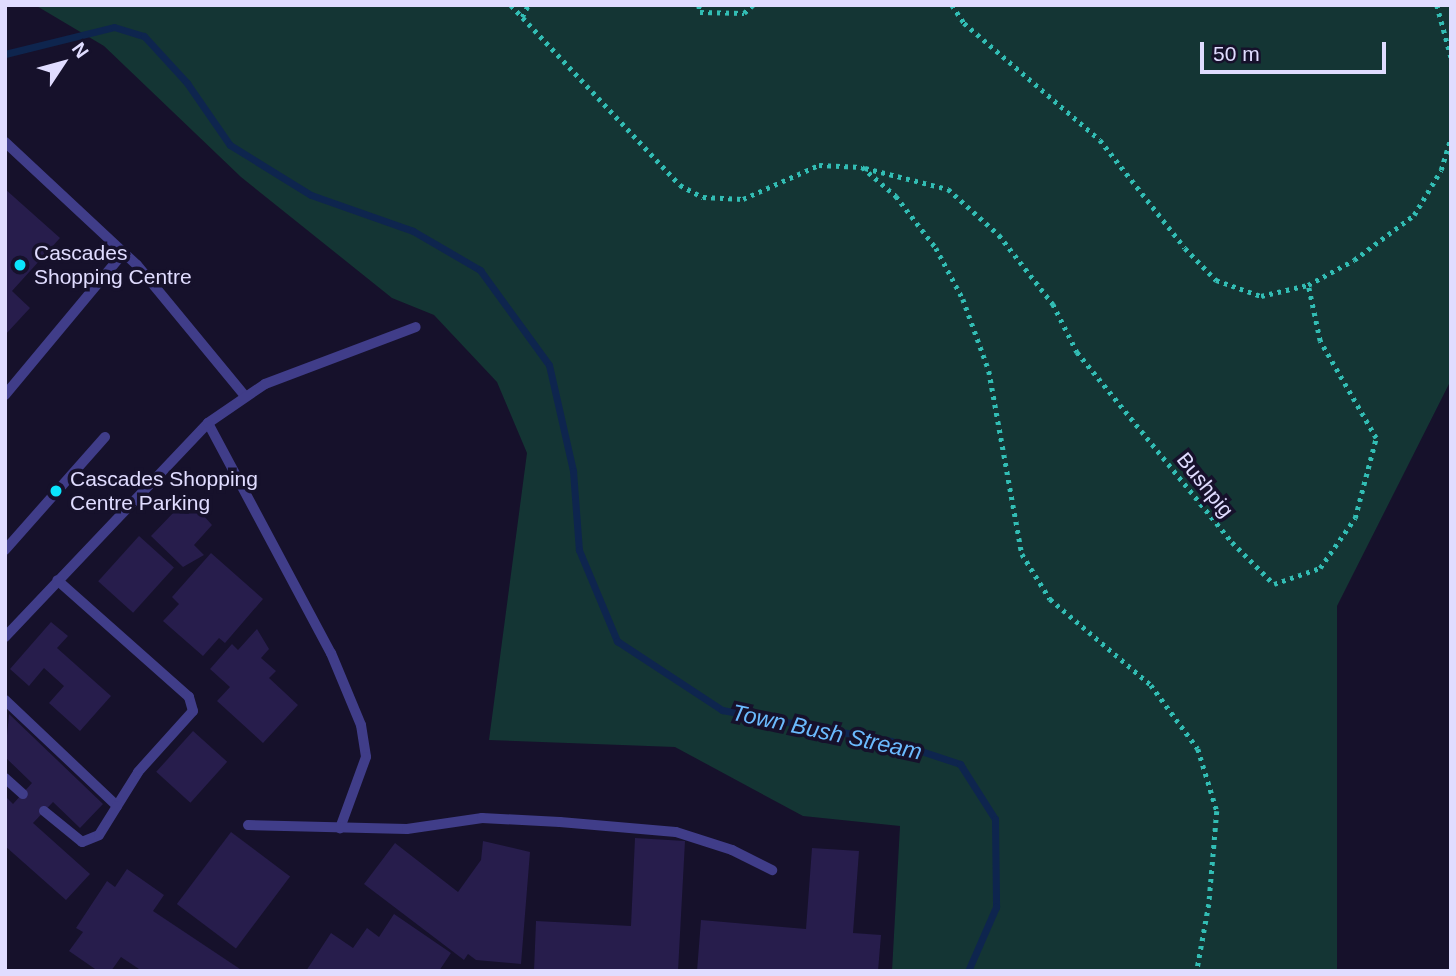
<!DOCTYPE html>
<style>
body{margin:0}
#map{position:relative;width:1456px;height:976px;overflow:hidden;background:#16112b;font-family:Arial,sans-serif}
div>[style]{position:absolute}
.green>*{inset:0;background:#143534}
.stream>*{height:7px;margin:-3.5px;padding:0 3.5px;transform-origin:3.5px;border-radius:3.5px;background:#0e254e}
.building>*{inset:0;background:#271d4c;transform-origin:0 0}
.path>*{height:4.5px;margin-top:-2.25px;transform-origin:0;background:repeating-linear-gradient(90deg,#32bdb4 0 3.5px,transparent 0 8.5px)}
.lane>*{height:10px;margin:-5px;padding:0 5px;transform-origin:5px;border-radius:5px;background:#403d89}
.dots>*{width:19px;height:19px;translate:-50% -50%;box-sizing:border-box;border:4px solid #16112b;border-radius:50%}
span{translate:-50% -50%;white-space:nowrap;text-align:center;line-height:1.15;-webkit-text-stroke:7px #16112b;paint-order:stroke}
.poi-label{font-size:21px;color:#e0dcff}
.left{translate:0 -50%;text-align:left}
.street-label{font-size:21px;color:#e0dcff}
.water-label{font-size:23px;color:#6bbafe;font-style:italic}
.frame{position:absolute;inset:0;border:7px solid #e0dcff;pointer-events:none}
.north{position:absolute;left:28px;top:28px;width:70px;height:70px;-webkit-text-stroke:5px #16112b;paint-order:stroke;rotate:54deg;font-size:19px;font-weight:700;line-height:28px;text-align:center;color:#e0dcff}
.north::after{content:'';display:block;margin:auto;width:24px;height:32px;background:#e0dcff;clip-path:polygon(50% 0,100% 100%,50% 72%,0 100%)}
.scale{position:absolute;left:1200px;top:42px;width:186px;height:32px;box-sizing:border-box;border:4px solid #e0dcff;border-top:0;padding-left:9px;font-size:21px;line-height:24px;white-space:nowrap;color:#e0dcff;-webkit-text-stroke:5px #16112b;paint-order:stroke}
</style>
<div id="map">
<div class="green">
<div style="clip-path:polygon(35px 5px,1451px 5px,1451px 380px,1337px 606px,1337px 971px,892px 971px,900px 826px,803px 816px,675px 747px,489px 740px,527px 453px,497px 382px,434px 315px,392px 298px,241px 177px,104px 46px)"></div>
</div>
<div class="stream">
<div style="left:5px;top:54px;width:112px;rotate:-13.9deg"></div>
<div style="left:114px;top:27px;width:31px;rotate:17deg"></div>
<div style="left:144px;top:36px;width:64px;rotate:47.5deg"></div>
<div style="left:187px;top:83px;width:75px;rotate:55.3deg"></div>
<div style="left:230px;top:145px;width:95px;rotate:31.7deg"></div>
<div style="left:311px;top:195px;width:108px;rotate:19.4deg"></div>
<div style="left:413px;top:231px;width:78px;rotate:30.2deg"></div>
<div style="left:480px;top:270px;width:117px;rotate:54deg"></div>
<div style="left:549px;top:365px;width:109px;rotate:77.2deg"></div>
<div style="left:573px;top:471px;width:79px;rotate:85.7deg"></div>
<div style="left:579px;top:550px;width:99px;rotate:67.3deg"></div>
<div style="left:617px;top:641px;width:126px;rotate:33.3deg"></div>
<div style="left:722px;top:710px;width:172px;rotate:10.4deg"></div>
<div style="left:891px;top:741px;width:73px;rotate:18.4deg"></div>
<div style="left:960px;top:764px;width:65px;rotate:57.5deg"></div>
<div style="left:995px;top:819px;width:88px;rotate:89.3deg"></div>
<div style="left:996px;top:907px;width:70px;rotate:113.6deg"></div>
</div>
<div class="building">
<div style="clip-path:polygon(5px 189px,60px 238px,12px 291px,30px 308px,5px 335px)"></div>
<div style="clip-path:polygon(195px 506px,212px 525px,194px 545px,204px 555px,183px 567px,151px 536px,175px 511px)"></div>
<div style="left:139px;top:536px;width:47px;height:61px;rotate:42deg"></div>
<div style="clip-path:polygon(211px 553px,263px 599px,225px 643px,219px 638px,203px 656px,163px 621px,179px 604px,172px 597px)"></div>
<div style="clip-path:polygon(51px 622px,68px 636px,57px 648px,111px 696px,80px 731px,49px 703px,64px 686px,44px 668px,29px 686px,10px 669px)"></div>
<div style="clip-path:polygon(257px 629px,269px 649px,261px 658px,276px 671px,269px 678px,298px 705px,263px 743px,217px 701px,230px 687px,210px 669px,232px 644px,238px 650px)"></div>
<div style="clip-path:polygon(9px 714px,103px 804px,80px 828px,53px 802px,33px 823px,90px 874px,66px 900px,5px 846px,5px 796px,13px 804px,32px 783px,5px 757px)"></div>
<div style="left:193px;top:731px;width:46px;height:55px;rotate:42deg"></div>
<div style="left:231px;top:832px;width:74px;height:90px;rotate:37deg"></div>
<div style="clip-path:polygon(635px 838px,685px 841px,678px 971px,534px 971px,536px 921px,631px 926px)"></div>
<div style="clip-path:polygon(483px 841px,530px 852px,521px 964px,476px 960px,468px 954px,464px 960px,364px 884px,395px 843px,458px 892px,481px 860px)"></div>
<div style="clip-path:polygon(812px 848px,859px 851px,853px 933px,881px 935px,878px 971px,697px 971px,701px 920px,806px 929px)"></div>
<div style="clip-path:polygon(127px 869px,164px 895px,153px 911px,243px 971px,142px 971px,121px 957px,111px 971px,98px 971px,69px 951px,83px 932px,76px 928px,107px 881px,115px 887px)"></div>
<div style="clip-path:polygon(394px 914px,451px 953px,439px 971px,306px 971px,331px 933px,353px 948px,367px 928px,379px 937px)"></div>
</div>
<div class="path">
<div style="left:511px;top:5px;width:247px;rotate:46.8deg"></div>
<div style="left:680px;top:185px;width:26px;rotate:28deg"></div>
<div style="left:703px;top:197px;width:40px;rotate:2.9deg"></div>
<div style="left:743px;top:199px;width:83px;rotate:-24.1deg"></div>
<div style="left:819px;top:165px;width:43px;rotate:2.7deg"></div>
<div style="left:862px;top:167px;width:45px;rotate:40.5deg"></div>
<div style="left:896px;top:196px;width:66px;rotate:52.4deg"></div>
<div style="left:936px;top:248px;width:58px;rotate:62.1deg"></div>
<div style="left:963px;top:299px;width:77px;rotate:70.1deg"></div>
<div style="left:989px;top:371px;width:186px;rotate:79.8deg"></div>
<div style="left:1022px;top:554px;width:53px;rotate:58.1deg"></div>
<div style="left:1050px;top:599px;width:133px;rotate:40.4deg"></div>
<div style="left:1151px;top:685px;width:79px;rotate:53.7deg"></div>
<div style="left:1198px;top:749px;width:65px;rotate:73deg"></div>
<div style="left:1217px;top:811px;width:93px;rotate:94.9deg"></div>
<div style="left:1209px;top:904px;width:68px;rotate:100.2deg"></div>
<div style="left:699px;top:5px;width:7px;rotate:82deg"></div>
<div style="left:700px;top:12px;width:44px;rotate:1.3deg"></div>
<div style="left:744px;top:13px;width:12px;rotate:-42deg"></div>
<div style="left:952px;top:5px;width:22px;rotate:56deg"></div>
<div style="left:964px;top:23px;width:179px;rotate:40.7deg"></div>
<div style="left:1100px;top:140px;width:137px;rotate:51.8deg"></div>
<div style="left:1185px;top:248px;width:45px;rotate:45.9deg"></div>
<div style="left:1216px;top:280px;width:48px;rotate:19.6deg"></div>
<div style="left:1261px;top:296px;width:48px;rotate:-13.2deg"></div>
<div style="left:1308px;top:285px;width:52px;rotate:-28.5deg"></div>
<div style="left:1354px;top:260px;width:75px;rotate:-36.9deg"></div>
<div style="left:1414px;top:215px;width:52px;rotate:-59deg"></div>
<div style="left:1441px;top:170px;width:34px;rotate:-73deg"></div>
<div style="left:1437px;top:5px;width:54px;rotate:74.9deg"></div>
<div style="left:522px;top:17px;width:13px;rotate:-63deg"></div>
<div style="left:865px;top:168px;width:86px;rotate:14.2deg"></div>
<div style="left:948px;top:189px;width:69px;rotate:42deg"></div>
<div style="left:999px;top:235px;width:88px;rotate:52deg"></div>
<div style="left:1053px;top:304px;width:54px;rotate:63.4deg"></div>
<div style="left:1077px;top:352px;width:245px;rotate:50.8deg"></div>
<div style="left:1232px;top:542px;width:59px;rotate:45deg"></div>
<div style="left:1274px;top:584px;width:49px;rotate:-19.2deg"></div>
<div style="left:1320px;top:568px;width:61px;rotate:-55deg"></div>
<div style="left:1355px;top:518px;width:83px;rotate:-75.3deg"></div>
<div style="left:1376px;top:438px;width:112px;rotate:-120deg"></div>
<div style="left:1320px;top:341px;width:57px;rotate:-102.1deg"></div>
</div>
<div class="lane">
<div style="left:5px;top:142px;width:180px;rotate:43deg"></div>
<div style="left:137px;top:265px;width:170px;rotate:50.5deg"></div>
<div style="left:5px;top:395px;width:186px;rotate:-50.2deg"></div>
<div style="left:208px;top:423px;width:261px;rotate:61.9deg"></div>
<div style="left:331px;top:653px;width:78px;rotate:67.4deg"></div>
<div style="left:361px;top:725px;width:32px;rotate:81deg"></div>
<div style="left:366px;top:757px;width:76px;rotate:110.1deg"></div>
<div style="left:5px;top:550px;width:151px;rotate:-48.5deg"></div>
<div style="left:5px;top:637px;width:295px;rotate:-46.5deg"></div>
<div style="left:208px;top:423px;width:69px;rotate:-34.4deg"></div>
<div style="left:265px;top:384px;width:161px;rotate:-20.7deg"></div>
<div style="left:5px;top:700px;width:154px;rotate:43.4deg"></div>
<div style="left:117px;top:806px;width:40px;rotate:-58deg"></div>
<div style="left:138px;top:772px;width:82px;rotate:-48deg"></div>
<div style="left:193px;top:711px;width:15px;rotate:-106deg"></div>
<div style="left:189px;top:697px;width:176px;rotate:-138.4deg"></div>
<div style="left:5px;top:778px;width:24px;rotate:42deg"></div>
<div style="left:44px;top:811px;width:49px;rotate:39.2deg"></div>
<div style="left:82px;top:842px;width:18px;rotate:-22deg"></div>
<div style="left:99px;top:835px;width:34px;rotate:-58deg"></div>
<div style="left:248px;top:825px;width:159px;rotate:1.4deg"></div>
<div style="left:407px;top:829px;width:76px;rotate:-8.3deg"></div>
<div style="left:482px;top:818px;width:78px;rotate:2.9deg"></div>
<div style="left:560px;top:822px;width:116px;rotate:4.9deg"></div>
<div style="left:676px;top:832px;width:59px;rotate:17.8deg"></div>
<div style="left:732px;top:850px;width:45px;rotate:26.6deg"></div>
</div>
<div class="dots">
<div style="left:20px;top:265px;background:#0ae4fd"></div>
<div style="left:56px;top:491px;background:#0ae4fd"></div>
</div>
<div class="poi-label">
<span class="left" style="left:34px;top:265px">Cascades<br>Shopping Centre</span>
<span class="left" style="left:70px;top:491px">Cascades Shopping<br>Centre Parking</span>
</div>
<div class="street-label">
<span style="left:1205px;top:485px;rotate:51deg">Bushpig</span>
</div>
<div class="water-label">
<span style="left:827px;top:732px;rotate:12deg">Town Bush Stream</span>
</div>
<div class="frame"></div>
<div class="north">N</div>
<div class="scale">50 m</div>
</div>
